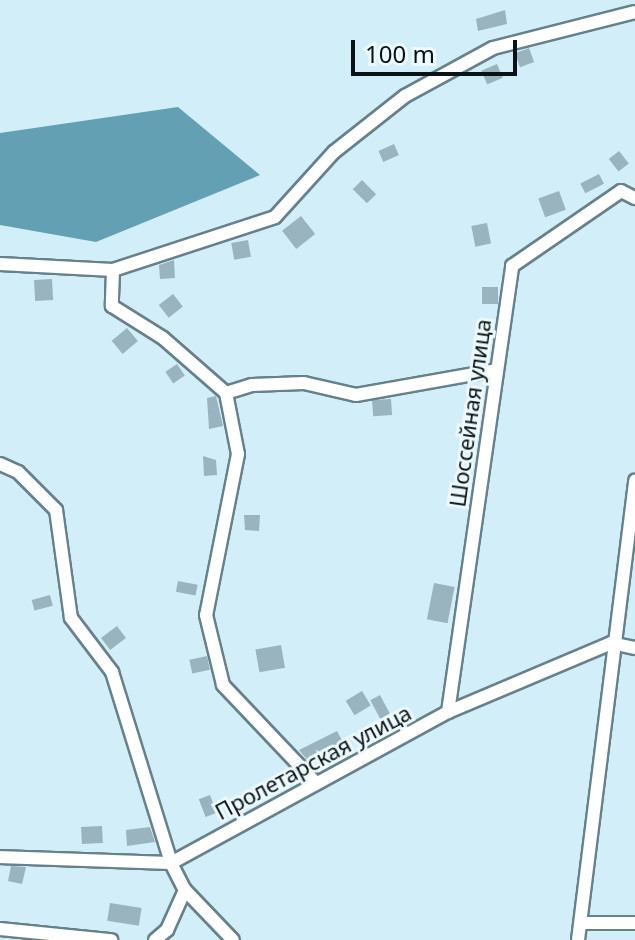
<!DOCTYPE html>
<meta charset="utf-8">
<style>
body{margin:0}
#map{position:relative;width:635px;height:940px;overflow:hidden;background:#d2eff9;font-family:"Noto Sans",sans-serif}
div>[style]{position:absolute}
.water>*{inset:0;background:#64a0b3}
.building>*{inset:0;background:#99b4be;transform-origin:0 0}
.roads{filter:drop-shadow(2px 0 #67818a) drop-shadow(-2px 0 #67818a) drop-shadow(0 2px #67818a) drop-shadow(0 -2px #67818a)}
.minor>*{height:12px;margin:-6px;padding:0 6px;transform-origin:6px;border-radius:6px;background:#fff}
span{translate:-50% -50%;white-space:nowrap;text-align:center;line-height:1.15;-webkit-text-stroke:6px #edf9fd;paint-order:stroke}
.street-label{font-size:22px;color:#091316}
.scale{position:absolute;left:351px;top:40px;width:166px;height:36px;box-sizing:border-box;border:4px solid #091316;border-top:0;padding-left:10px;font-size:24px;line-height:28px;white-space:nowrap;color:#091316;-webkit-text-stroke:6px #edf9fd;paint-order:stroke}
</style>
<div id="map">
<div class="water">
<div style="clip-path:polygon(178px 107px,260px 175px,96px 242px,0 225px,0 133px)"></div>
</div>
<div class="building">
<div style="clip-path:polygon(505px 10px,507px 24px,478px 31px,476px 19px)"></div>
<div style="left:529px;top:48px;width:15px;height:15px;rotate:70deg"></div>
<div style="left:497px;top:64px;width:15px;height:17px;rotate:67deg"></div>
<div style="left:394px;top:144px;width:12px;height:17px;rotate:66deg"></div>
<div style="left:619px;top:151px;width:16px;height:13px;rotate:52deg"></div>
<div style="left:599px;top:174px;width:11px;height:21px;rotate:63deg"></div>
<div style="left:362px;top:180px;width:20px;height:13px;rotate:45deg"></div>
<div style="left:559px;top:191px;width:20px;height:22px;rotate:70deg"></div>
<div style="left:301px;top:216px;width:23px;height:24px;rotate:52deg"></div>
<div style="left:487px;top:223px;width:21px;height:16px;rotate:79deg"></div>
<div style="left:248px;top:240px;width:17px;height:17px;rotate:80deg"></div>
<div style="clip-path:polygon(174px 260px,175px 278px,160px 279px,159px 265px)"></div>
<div style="left:52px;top:279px;width:21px;height:18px;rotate:87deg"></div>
<div style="left:482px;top:287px;width:16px;height:17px"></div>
<div style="left:173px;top:294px;width:16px;height:18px;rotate:52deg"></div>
<div style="left:127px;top:328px;width:17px;height:20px;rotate:50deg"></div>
<div style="left:177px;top:364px;width:14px;height:14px;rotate:56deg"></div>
<div style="clip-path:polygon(216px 396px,223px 426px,209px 429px,207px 398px)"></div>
<div style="left:391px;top:399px;width:16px;height:19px;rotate:86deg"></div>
<div style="clip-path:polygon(203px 456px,216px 460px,217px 475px,204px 476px)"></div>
<div style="clip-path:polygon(244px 515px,260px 515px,259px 531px,245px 530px)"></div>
<div style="left:178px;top:581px;width:20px;height:11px;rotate:11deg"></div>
<div style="left:434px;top:583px;width:21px;height:37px;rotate:11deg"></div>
<div style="left:50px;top:595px;width:11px;height:19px;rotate:75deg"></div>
<div style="left:117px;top:626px;width:15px;height:20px;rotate:53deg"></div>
<div style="left:281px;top:645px;width:23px;height:26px;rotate:80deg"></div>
<div style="left:207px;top:656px;width:14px;height:18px;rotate:78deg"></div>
<div style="left:362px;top:691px;width:17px;height:19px;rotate:59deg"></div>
<div style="left:380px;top:695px;width:24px;height:11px;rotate:62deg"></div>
<div style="clip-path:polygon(337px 731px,346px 748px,334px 755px,330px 747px,309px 762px,299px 750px)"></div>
<div style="left:210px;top:795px;width:19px;height:12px;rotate:69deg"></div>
<div style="left:102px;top:826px;width:17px;height:21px;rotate:87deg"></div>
<div style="clip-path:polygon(150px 827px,155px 842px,127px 846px,126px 830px)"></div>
<div style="clip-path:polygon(11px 866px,26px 867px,22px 884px,8px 881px)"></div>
<div style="left:110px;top:903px;width:32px;height:18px;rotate:9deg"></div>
</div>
<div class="roads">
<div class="minor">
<div style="left:0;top:264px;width:113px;rotate:3deg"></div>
<div style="left:113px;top:270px;width:170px;rotate:-18.1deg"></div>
<div style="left:275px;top:217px;width:88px;rotate:-47.8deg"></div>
<div style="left:334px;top:152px;width:90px;rotate:-38.3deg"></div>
<div style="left:405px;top:96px;width:100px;rotate:-28.6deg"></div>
<div style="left:493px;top:48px;width:146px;rotate:-14.2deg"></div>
<div style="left:113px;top:270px;width:36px;rotate:92deg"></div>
<div style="left:112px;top:306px;width:60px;rotate:32.1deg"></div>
<div style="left:163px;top:338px;width:84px;rotate:41.1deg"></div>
<div style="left:226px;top:393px;width:62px;rotate:78.9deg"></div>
<div style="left:238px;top:454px;width:164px;rotate:101.2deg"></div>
<div style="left:206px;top:615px;width:72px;rotate:76.3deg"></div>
<div style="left:223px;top:685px;width:134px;rotate:46.5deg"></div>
<div style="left:226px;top:393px;width:27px;rotate:-17deg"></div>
<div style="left:252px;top:385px;width:52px;rotate:-2.2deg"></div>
<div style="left:304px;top:383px;width:53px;rotate:13deg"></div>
<div style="left:356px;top:395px;width:142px;rotate:-10.1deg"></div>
<div style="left:0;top:464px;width:20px;rotate:24deg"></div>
<div style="left:18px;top:472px;width:54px;rotate:45deg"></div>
<div style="left:56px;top:510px;width:109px;rotate:82.1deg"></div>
<div style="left:71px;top:618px;width:68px;rotate:52.8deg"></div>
<div style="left:112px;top:672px;width:200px;rotate:72.8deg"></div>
<div style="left:171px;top:863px;width:30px;rotate:63deg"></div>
<div style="left:185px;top:890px;width:69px;rotate:46.2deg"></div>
<div style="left:448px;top:712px;width:451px;rotate:-81.8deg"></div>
<div style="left:512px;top:266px;width:132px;rotate:-34.5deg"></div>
<div style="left:621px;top:191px;width:16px;rotate:27deg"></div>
<div style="left:0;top:857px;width:171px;rotate:2deg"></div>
<div style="left:171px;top:863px;width:315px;rotate:-28.6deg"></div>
<div style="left:448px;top:712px;width:177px;rotate:-22.9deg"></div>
<div style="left:611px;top:643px;width:25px;rotate:12deg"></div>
<div style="left:581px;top:923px;width:54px"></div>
<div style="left:0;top:929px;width:112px;rotate:5.7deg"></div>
<div style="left:155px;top:940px;width:16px;rotate:-40deg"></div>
<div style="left:167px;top:930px;width:44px;rotate:-65.8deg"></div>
<div style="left:578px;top:940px;width:463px;rotate:-82.9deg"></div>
</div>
</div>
<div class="street-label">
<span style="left:470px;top:413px;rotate:-82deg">Шоссейная улица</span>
<span style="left:313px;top:762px;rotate:-28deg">Пролетарская улица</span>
</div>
<div class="scale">100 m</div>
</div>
